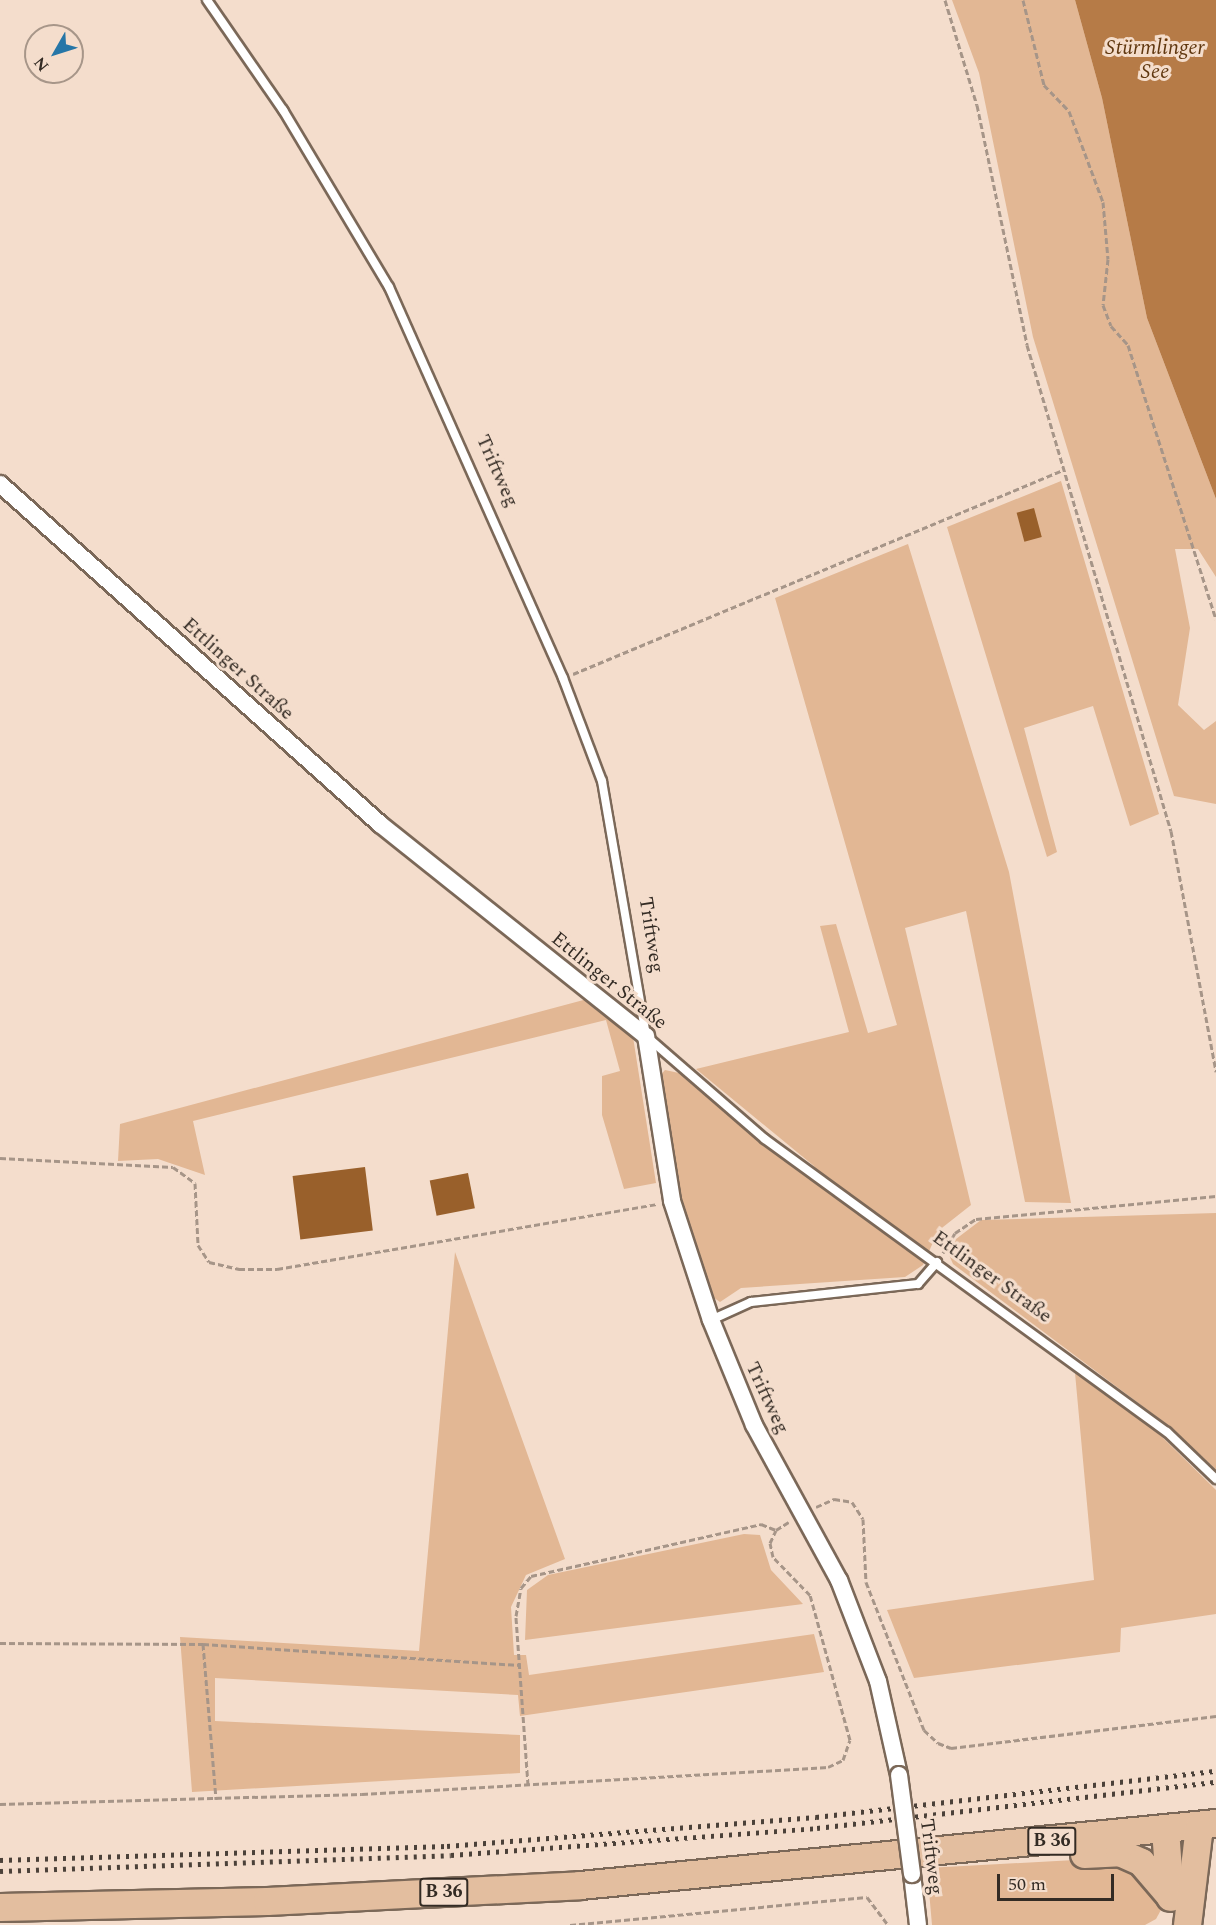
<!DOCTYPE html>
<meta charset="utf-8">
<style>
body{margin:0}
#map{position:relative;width:1216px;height:1925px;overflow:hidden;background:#f4ddcc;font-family:Spectral,serif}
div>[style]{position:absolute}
.green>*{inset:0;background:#e2b794}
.water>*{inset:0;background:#b67b47}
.building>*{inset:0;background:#99602b;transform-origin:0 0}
.path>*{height:3px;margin-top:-1.5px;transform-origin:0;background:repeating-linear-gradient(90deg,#a69588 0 6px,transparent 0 9px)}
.roads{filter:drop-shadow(2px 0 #7b6858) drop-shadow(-2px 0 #7b6858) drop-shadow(0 2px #7b6858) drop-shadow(0 -2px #7b6858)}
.service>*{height:8px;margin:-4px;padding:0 4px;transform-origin:4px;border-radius:4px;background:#fff}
.minor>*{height:16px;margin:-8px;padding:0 8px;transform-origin:8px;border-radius:8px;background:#fff}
.primary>*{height:27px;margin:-13.5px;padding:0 13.5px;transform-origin:13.5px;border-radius:13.5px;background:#e3be9f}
.rail>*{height:4.5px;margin-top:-2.25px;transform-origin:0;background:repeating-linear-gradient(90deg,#4b4139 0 3px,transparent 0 9px)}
.bridges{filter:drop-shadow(2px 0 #7b6858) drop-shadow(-2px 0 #7b6858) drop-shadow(0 2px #7b6858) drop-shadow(0 -2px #7b6858)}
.minor-bridge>*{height:16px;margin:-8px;padding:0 8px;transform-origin:8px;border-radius:8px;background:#fff}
span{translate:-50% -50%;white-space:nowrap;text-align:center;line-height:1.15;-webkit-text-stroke:6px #f4ddcc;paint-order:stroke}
.shield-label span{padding:2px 4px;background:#f4ddcc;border:2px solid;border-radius:4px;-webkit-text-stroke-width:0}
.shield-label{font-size:18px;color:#332b24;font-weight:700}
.street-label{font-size:20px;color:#332b24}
.water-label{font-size:21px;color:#60370f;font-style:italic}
.north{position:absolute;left:24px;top:24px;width:60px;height:60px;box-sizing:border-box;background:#f4ddcc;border:2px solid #a79689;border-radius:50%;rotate:231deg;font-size:16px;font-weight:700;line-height:24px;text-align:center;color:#332b24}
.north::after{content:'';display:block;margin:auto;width:21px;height:27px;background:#2676a7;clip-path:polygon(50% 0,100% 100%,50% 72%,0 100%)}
.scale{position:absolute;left:997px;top:1874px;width:117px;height:27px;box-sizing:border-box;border:3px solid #332b24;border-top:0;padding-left:8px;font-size:18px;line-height:21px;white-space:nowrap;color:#332b24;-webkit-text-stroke:4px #f4ddcc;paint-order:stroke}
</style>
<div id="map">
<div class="green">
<div style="clip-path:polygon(952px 0,1075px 0,1102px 98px,1147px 318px,1216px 499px,1216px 577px,1198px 549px,1175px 549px,1190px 628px,1178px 705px,1204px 730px,1216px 721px,1216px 804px,1174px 796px,1033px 337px,979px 73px)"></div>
<div style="clip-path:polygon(1061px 481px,1159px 814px,1130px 826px,1093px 706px,1024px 728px,1057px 852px,1047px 857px,947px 527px)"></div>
<div style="clip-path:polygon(908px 544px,1009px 872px,1071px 1203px,1025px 1202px,966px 911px,905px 928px,971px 1205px,938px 1231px,923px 1265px,905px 1277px,741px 1288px,720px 1302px,710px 1295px,684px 1218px,668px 1160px,658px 1078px,665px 1070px,679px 1073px,822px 1186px,814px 1166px,696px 1069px,849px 1032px,820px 926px,836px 924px,868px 1033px,897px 1025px,775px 598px)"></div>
<div style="clip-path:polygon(591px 998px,633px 1037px,656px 1183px,624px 1189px,602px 1115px,602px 1076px,620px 1071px,606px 1020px,193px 1121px,205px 1175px,158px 1159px,118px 1161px,120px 1124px)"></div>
<div style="clip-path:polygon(1216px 1213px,1216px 1470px,1173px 1429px,953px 1264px,949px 1255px,956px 1239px,981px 1220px)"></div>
<div style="clip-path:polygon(455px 1252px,565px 1559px,526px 1575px,511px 1607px,514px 1655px,526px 1655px,529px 1675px,814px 1634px,824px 1672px,520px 1716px,518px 1695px,215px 1678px,215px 1721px,520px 1735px,520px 1773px,192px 1792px,180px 1637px,419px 1651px)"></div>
<div style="clip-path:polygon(1075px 1373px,1158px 1433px,1216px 1490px,1216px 1614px,1121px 1628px,1120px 1652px,914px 1678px,887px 1610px,1094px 1580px)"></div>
<div style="clip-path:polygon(744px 1534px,760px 1535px,771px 1570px,803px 1604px,525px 1640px,527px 1590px,548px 1575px)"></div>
<div style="clip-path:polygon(1111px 1858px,1151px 1881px,1162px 1908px,1156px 1919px,1145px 1925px,932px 1925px,927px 1868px)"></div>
</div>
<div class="water">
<div style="clip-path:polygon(1075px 0,1216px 0,1216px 499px,1147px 318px,1102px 98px)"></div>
</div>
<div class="building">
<div style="left:1034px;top:508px;width:30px;height:18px;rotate:75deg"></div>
<div style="left:365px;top:1167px;width:64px;height:73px;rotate:83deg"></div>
<div style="left:468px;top:1173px;width:36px;height:39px;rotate:79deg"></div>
</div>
<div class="path">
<div style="left:945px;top:0;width:110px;rotate:73.1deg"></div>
<div style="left:977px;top:105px;width:245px;rotate:78.2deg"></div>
<div style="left:1027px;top:345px;width:507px;rotate:73.5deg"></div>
<div style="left:1171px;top:831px;width:245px;rotate:79.4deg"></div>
<div style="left:1023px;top:0;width:88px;rotate:76.1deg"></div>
<div style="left:1044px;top:85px;width:36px;rotate:46deg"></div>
<div style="left:1069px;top:111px;width:97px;rotate:69.5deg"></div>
<div style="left:1103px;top:202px;width:57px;rotate:85deg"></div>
<div style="left:1108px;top:259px;width:46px;rotate:96.2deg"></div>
<div style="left:1103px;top:305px;width:22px;rotate:69deg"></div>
<div style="left:1111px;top:326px;width:25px;rotate:48deg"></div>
<div style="left:1128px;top:345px;width:288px;rotate:72.2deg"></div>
<div style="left:573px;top:674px;width:531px;rotate:-22.6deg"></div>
<div style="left:0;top:1158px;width:173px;rotate:3deg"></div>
<div style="left:173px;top:1167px;width:27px;rotate:36deg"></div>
<div style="left:195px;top:1183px;width:62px;rotate:87.2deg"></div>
<div style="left:198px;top:1245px;width:20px;rotate:57deg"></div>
<div style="left:209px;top:1262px;width:31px;rotate:13deg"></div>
<div style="left:239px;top:1269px;width:38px"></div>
<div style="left:277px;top:1269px;width:385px;rotate:-9.7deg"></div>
<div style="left:943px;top:1253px;width:23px;rotate:-59deg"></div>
<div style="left:955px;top:1233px;width:25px;rotate:-34deg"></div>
<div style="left:976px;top:1219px;width:241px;rotate:-5.5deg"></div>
<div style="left:816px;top:1507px;width:20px;rotate:-24deg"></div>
<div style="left:834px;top:1499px;width:18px;rotate:9deg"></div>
<div style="left:852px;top:1502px;width:20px;rotate:57deg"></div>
<div style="left:863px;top:1519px;width:63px;rotate:87.3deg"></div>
<div style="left:866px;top:1582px;width:159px;rotate:68.6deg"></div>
<div style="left:924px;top:1730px;width:19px;rotate:43deg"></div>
<div style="left:938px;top:1743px;width:14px;rotate:21deg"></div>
<div style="left:951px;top:1748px;width:267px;rotate:-6.9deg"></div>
<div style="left:0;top:1643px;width:203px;rotate:0.3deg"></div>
<div style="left:203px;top:1644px;width:156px;rotate:85.2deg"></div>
<div style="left:203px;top:1644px;width:318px;rotate:3.8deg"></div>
<div style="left:528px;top:1785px;width:169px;rotate:-94.1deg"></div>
<div style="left:516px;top:1616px;width:28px;rotate:-80deg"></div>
<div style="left:521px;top:1588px;width:16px;rotate:-50deg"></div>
<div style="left:531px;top:1576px;width:236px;rotate:-12.7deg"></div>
<div style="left:761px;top:1524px;width:16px;rotate:22deg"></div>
<div style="left:0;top:1804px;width:362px;rotate:-1.6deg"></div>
<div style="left:362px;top:1794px;width:467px;rotate:-3.3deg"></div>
<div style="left:828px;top:1767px;width:17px;rotate:-25deg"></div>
<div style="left:843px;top:1760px;width:21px;rotate:-71deg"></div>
<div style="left:850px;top:1740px;width:150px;rotate:-105.4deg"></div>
<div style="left:810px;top:1595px;width:53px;rotate:-134.2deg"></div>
<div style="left:773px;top:1557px;width:14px;rotate:-102deg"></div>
<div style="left:770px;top:1543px;width:14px;rotate:-65deg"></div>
<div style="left:776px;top:1530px;width:15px;rotate:-32deg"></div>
<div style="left:570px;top:1925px;width:298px;rotate:-5.4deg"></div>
<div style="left:867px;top:1897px;width:35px;rotate:53deg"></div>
</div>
<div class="roads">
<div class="service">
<div style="left:207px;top:0;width:134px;rotate:55.4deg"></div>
<div style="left:283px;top:110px;width:206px;rotate:59.1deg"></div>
<div style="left:389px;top:287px;width:428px;rotate:66deg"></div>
<div style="left:563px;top:678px;width:110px;rotate:69.3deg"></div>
<div style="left:602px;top:781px;width:259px;rotate:80.2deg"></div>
<div style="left:646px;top:1036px;width:157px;rotate:40.9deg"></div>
<div style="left:765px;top:1139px;width:497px;rotate:36.1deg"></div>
<div style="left:1167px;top:1432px;width:68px;rotate:43.8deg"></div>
<div style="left:711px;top:1320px;width:44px;rotate:-24.2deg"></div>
<div style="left:751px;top:1302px;width:168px;rotate:-6.2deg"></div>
<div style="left:918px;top:1284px;width:29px;rotate:-49deg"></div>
</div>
<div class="minor">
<div style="left:0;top:484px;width:510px;rotate:41.82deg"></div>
<div style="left:380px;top:824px;width:340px;rotate:38.6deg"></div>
<div style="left:646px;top:1036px;width:167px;rotate:81deg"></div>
<div style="left:672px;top:1201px;width:125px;rotate:71.9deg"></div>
<div style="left:711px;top:1320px;width:113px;rotate:67.7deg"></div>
<div style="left:754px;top:1425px;width:177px;rotate:61.3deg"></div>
<div style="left:839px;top:1580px;width:108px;rotate:68.9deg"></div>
<div style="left:878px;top:1681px;width:96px;rotate:77.4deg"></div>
<div style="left:912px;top:1874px;width:51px;rotate:83.3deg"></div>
</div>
<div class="primary">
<div style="left:1165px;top:1829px;width:68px;rotate:85.8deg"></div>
<div style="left:1084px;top:1854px;width:35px;rotate:-3deg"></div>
<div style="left:1119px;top:1852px;width:24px;rotate:24deg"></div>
<div style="left:1141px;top:1862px;width:45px;rotate:49.5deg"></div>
<div style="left:0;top:1907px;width:267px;rotate:-1.3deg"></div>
<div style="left:267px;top:1901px;width:313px;rotate:-2.9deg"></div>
<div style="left:580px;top:1885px;width:639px;rotate:-5.57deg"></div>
<div style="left:1187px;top:1925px;width:100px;rotate:-83.1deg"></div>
</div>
</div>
<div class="rail">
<div style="left:0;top:1860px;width:447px;rotate:-1.8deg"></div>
<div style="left:447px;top:1846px;width:370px;rotate:-4.5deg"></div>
<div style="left:816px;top:1817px;width:403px;rotate:-6.6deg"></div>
<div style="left:0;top:1871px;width:451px;rotate:-2deg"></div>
<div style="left:451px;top:1855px;width:367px;rotate:-4.2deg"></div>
<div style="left:817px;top:1828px;width:402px;rotate:-6.6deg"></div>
</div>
<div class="bridges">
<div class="minor-bridge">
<div style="left:899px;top:1775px;width:100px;rotate:82.5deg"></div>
</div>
</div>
<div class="shield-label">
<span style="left:1052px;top:1841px">B 36</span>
<span style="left:444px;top:1892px">B 36</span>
</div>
<div class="street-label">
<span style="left:497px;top:471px;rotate:66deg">Triftweg</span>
<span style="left:238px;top:669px;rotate:42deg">Ettlinger Straße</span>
<span style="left:651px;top:935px;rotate:81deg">Triftweg</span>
<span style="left:609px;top:981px;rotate:39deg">Ettlinger Straße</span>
<span style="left:992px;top:1277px;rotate:36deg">Ettlinger Straße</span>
<span style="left:767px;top:1398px;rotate:65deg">Triftweg</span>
<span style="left:931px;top:1857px;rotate:83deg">Triftweg</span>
</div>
<div class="water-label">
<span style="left:1155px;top:60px">Stürmlinger<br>See</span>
</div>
<div class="north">N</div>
<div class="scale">50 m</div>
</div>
